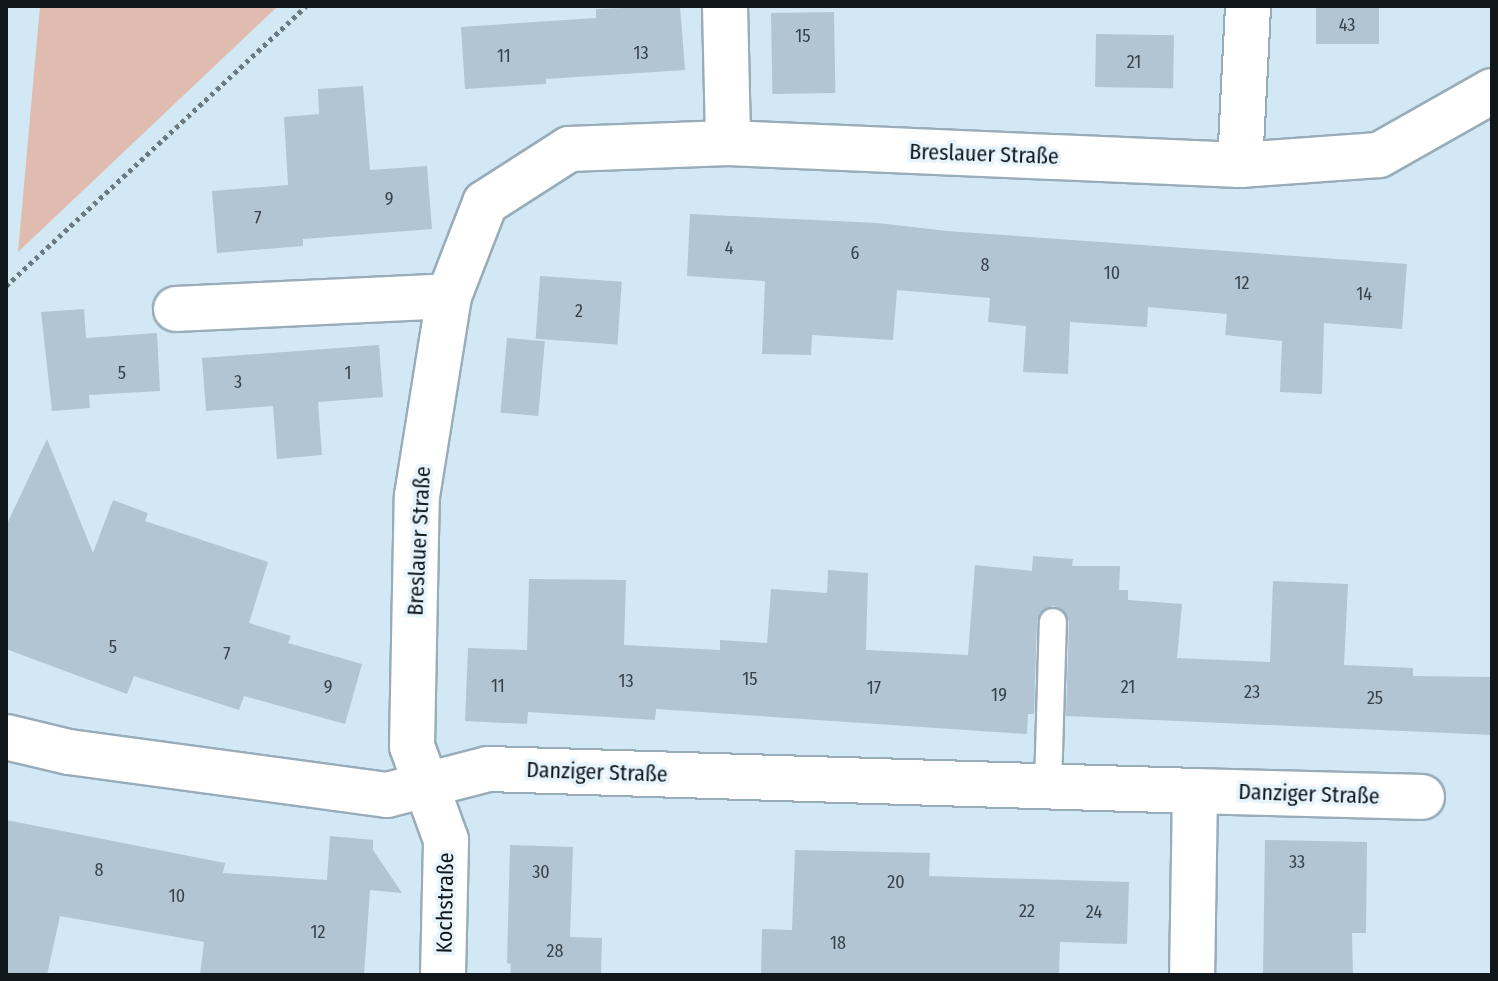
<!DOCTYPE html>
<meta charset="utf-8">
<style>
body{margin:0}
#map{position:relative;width:1498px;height:981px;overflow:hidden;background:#d3e8f5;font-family:"Fira Sans Condensed",sans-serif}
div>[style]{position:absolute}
.green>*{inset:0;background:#dfbcaf}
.building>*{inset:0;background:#b1c5d2;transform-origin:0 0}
.path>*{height:5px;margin-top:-2.5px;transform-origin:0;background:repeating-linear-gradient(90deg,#6b7981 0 4px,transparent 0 8px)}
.roads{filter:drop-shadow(2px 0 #98acb9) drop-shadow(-2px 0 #98acb9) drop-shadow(0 2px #98acb9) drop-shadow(0 -2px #98acb9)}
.service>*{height:26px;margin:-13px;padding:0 13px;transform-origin:13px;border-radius:13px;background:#fff}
.minor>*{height:44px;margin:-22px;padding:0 22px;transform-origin:22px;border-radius:22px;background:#fff}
span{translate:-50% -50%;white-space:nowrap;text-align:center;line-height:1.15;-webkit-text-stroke:7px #e7f4fc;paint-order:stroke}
.number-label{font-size:18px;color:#384249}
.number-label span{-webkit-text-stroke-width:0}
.street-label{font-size:22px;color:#0f171b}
.frame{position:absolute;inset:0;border:8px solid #0f171b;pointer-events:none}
</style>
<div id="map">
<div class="green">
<div style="clip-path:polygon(40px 6px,278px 6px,18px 252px)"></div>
</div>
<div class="building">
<div style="clip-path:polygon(680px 6px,685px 70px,546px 79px,546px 84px,465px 89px,461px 27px,596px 18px,596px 9px)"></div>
<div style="left:1316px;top:6px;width:63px;height:38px"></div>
<div style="left:834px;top:12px;width:81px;height:63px;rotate:89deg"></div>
<div style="left:1096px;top:34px;width:78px;height:53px;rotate:1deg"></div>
<div style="clip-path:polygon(363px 86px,370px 170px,427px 166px,432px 229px,303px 239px,303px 246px,217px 253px,212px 191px,288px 185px,284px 117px,319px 114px,318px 89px)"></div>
<div style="clip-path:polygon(690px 214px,878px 223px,947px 231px,1407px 264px,1402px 329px,1324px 323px,1322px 394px,1280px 392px,1282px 341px,1225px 335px,1227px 314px,1148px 307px,1147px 327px,1070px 322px,1068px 374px,1023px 372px,1026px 326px,988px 322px,990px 298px,897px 290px,893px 340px,812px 335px,811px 355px,762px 354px,765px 281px,687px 276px)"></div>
<div style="left:540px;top:276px;width:82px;height:63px;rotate:4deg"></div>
<div style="clip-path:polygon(84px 309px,86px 338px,157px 333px,160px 391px,89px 395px,90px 408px,52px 411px,41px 312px)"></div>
<div style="left:507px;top:338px;width:38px;height:75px;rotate:5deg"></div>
<div style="clip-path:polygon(379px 345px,383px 397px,318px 402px,322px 455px,277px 459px,273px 406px,206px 411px,202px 358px)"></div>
<div style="clip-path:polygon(47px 439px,93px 553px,113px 500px,148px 513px,145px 521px,268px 562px,249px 623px,291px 636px,288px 643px,362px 664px,345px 724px,244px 696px,239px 710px,134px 676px,127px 694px,6px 649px,6px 526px)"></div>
<div style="clip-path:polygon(1033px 556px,1073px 559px,1072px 566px,1120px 566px,1119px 590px,1128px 590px,1128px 600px,1182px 604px,1177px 658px,1270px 662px,1273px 581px,1348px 584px,1344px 665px,1413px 668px,1413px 676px,1492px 677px,1492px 735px,1066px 716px,1069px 622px,1062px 609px,1053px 606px,1040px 613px,1037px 621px,1034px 714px,1028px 714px,1027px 734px,656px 709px,655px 720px,528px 712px,527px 724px,465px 721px,468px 648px,527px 650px,529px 579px,626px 580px,624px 645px,720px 650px,720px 640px,767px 643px,771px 589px,827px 593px,828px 570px,868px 573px,866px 650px,968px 655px,975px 565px,1032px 571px)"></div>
<div style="clip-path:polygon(6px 820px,225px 863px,223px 873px,327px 880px,330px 836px,373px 840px,373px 850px,402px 893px,370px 890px,364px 975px,200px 975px,204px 942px,60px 916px,47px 975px,6px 975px)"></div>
<div style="clip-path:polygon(1265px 840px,1367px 842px,1366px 933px,1352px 933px,1353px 975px,1263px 975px)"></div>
<div style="clip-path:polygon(510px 845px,573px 847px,570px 937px,602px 938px,601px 975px,510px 975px,511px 964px,507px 963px)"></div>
<div style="clip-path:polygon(795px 850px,930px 853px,929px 876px,1129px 882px,1127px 944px,1060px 942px,1059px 975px,761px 975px,762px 929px,792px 930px)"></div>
</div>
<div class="path">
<div style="left:6px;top:286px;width:410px;rotate:-43deg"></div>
</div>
<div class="roads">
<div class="service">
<div style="left:1048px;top:786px;width:164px;rotate:-88.3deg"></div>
</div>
<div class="minor">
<div style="left:725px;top:6px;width:137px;rotate:88.7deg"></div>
<div style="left:1240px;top:165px;width:159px;rotate:-87.1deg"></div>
<div style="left:176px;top:309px;width:273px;rotate:-2.7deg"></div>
<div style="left:6px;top:737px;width:65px;rotate:13.4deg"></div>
<div style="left:69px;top:752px;width:321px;rotate:7.7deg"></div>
<div style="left:387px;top:795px;width:104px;rotate:-14.4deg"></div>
<div style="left:488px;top:769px;width:707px;rotate:1.78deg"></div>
<div style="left:1195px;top:791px;width:184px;rotate:90.9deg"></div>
<div style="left:1195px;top:791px;width:227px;rotate:1.5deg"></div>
<div style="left:443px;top:975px;width:135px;rotate:-88.7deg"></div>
<div style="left:446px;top:840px;width:100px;rotate:-109.9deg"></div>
<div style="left:412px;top:746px;width:250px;rotate:-88.9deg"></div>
<div style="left:417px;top:496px;width:203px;rotate:-80.9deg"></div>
<div style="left:449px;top:296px;width:100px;rotate:-68.8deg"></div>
<div style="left:485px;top:203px;width:100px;rotate:-32.7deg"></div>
<div style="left:569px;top:149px;width:159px;rotate:-2.2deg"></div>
<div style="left:728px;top:143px;width:512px;rotate:2.46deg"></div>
<div style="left:1240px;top:165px;width:139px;rotate:-4.1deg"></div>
<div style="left:1379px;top:155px;width:130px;rotate:-29.5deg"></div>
</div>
</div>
<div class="number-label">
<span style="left:1347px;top:25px">43</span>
<span style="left:803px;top:36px">15</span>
<span style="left:641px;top:53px">13</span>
<span style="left:504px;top:56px">11</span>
<span style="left:1134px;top:62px">21</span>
<span style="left:389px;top:199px">9</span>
<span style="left:258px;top:218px">7</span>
<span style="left:729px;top:248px">4</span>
<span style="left:855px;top:253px">6</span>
<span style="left:985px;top:265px">8</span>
<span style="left:1112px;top:273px">10</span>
<span style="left:1242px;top:283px">12</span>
<span style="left:1364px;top:294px">14</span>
<span style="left:579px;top:311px">2</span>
<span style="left:122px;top:373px">5</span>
<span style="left:348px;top:373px">1</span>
<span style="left:238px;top:382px">3</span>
<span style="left:113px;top:647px">5</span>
<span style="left:227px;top:654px">7</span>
<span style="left:750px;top:679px">15</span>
<span style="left:626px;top:681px">13</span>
<span style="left:498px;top:686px">11</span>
<span style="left:328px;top:687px">9</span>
<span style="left:1128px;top:687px">21</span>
<span style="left:874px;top:688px">17</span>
<span style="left:1252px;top:692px">23</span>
<span style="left:999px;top:695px">19</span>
<span style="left:1375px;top:698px">25</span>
<span style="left:1297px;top:862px">33</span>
<span style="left:99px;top:870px">8</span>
<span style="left:541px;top:872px">30</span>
<span style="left:896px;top:882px">20</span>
<span style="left:177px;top:896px">10</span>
<span style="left:1027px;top:911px">22</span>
<span style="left:1094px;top:912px">24</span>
<span style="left:318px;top:932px">12</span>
<span style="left:838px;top:943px">18</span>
<span style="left:555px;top:951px">28</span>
</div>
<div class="street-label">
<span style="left:984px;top:154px;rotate:2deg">Breslauer Straße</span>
<span style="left:419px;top:541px;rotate:-87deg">Breslauer Straße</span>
<span style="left:597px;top:772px;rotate:2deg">Danziger Straße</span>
<span style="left:1309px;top:794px;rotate:2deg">Danziger Straße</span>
<span style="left:445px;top:903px;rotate:-89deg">Kochstraße</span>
</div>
<div class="frame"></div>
</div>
